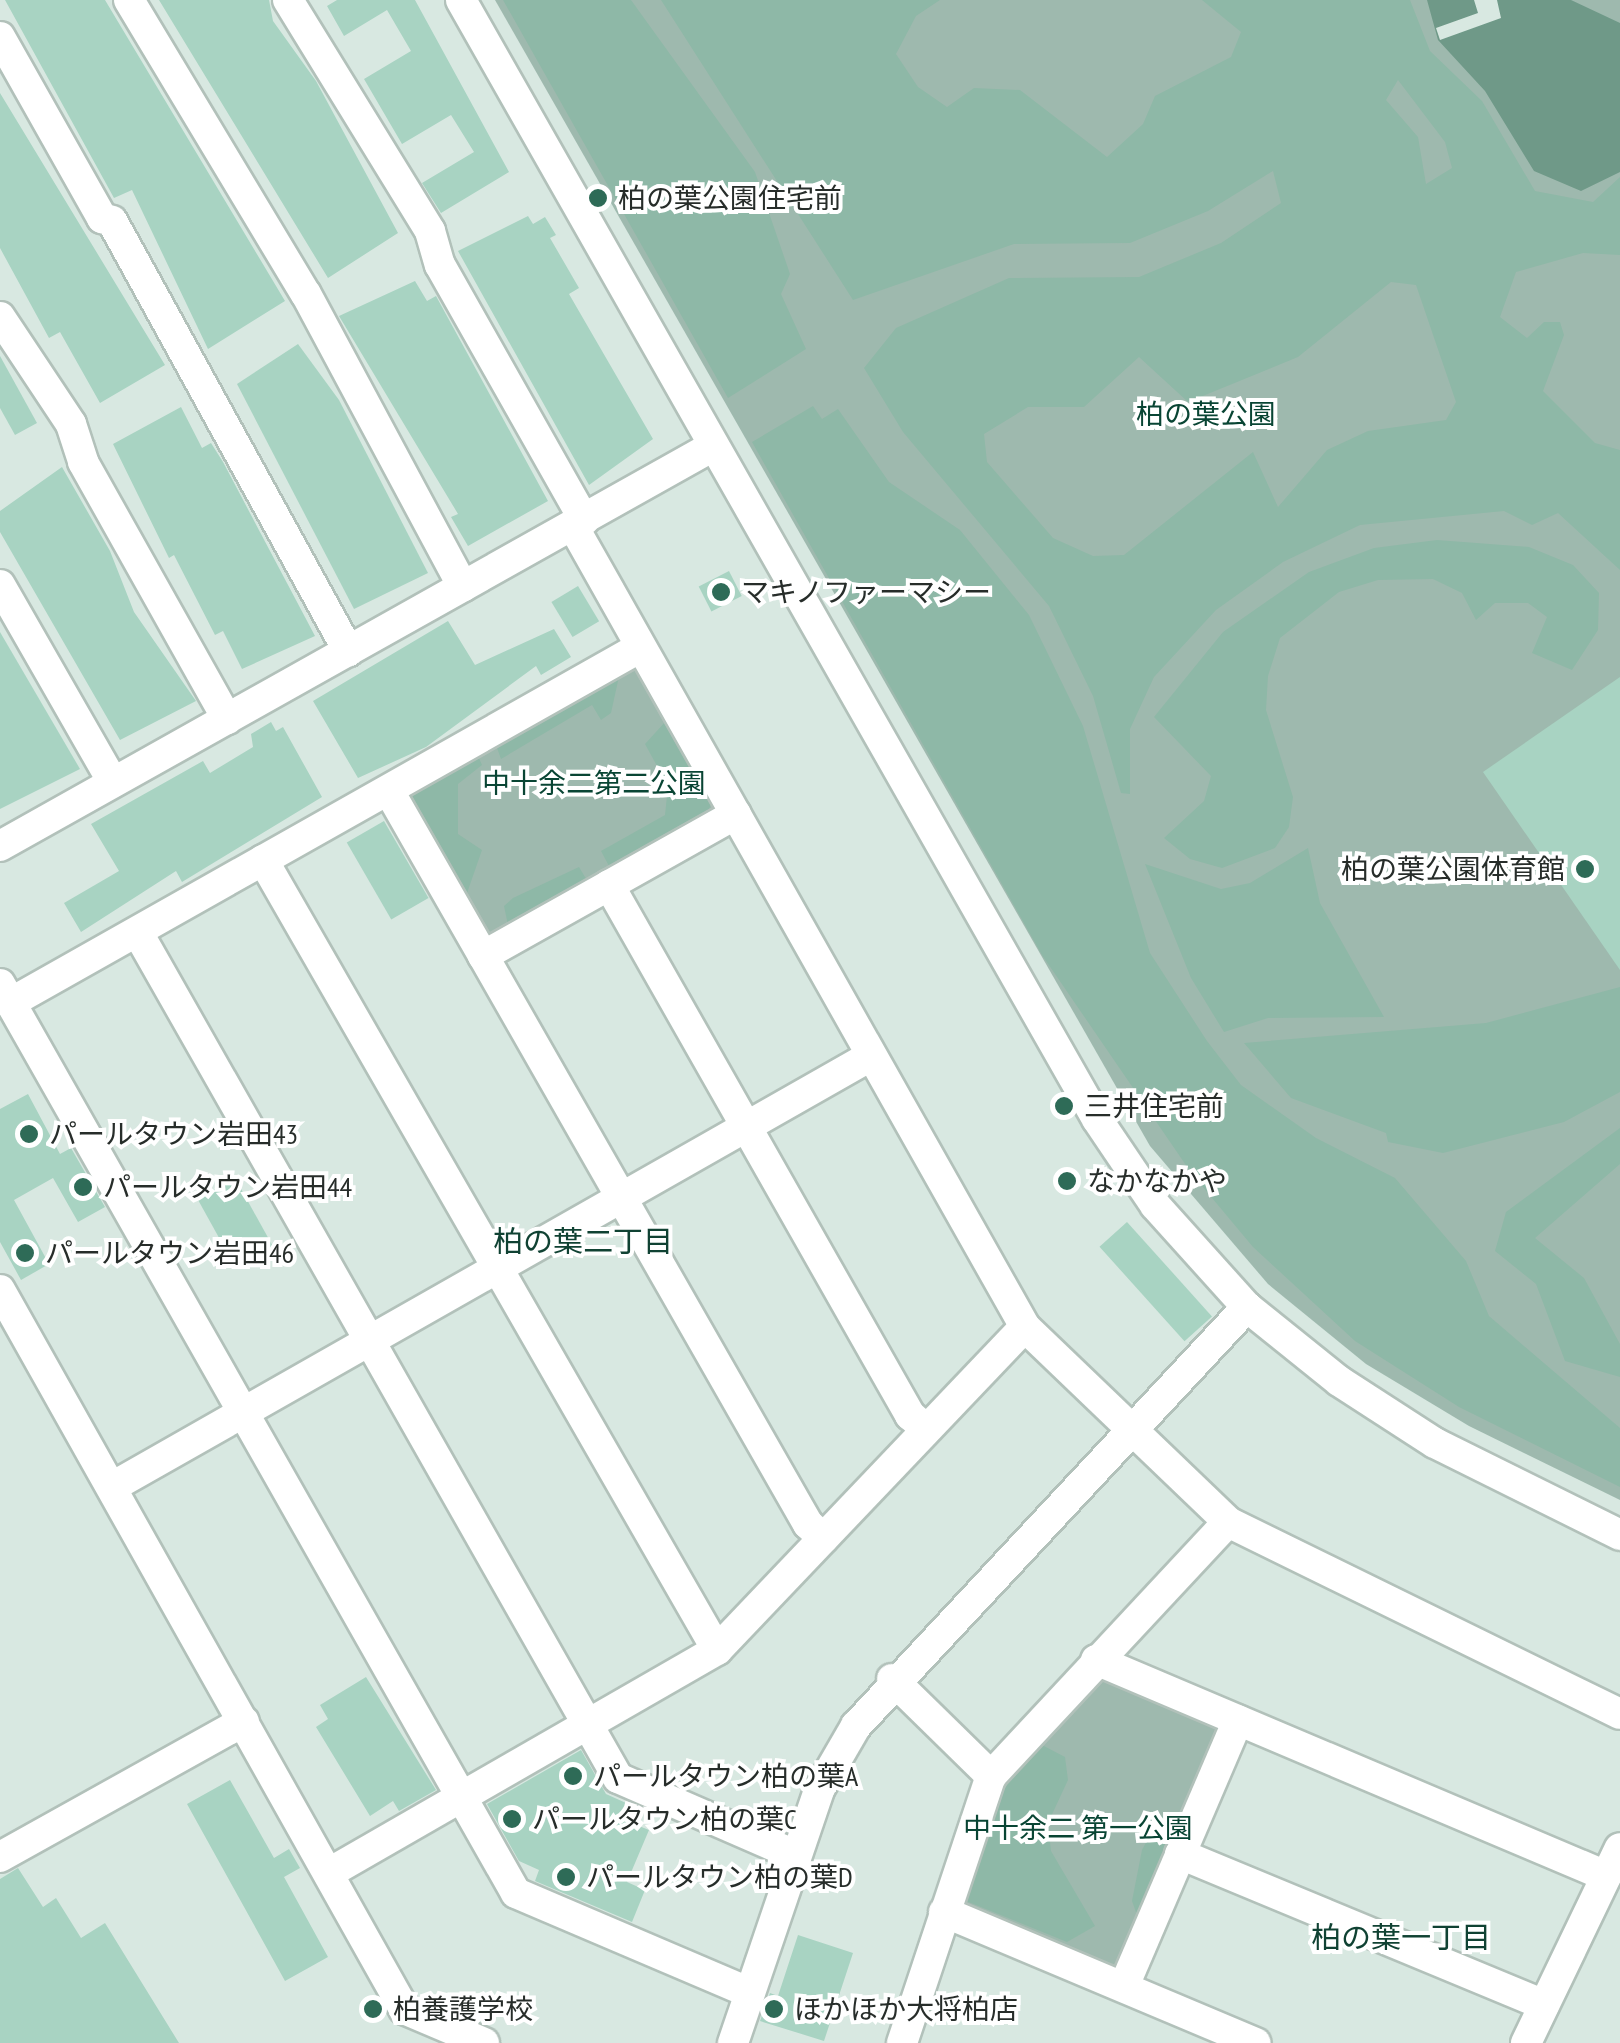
<!DOCTYPE html>
<meta charset="utf-8">
<style>
body{margin:0}
#map{position:relative;width:1620px;height:2043px;overflow:hidden;background:#d8e8e1;font-family:"PT Sans Narrow","Noto Sans JP",sans-serif}
div>[style]{position:absolute}
.green>*{inset:0;background:#9eb9ae}
.forest>*{inset:0;background:#8eb8a7}
.water>*{inset:0;background:#6f9988}
.pier>*{inset:0;background:#d8e8e1}
.building>*{inset:0;background:#a8d3c2;transform-origin:0 0}
.roads{filter:drop-shadow(2px 0 #b2c1ba) drop-shadow(-2px 0 #b2c1ba) drop-shadow(0 2px #b2c1ba) drop-shadow(0 -2px #b2c1ba)}
.minor>*{height:30px;margin:-15px;padding:0 15px;transform-origin:15px;border-radius:15px;background:#fff}
.dots>*{width:28px;height:28px;translate:-50% -50%;box-sizing:border-box;border:5px solid #fff;border-radius:50%}
span{translate:-50% -50%;white-space:nowrap;text-align:center;line-height:1.15;-webkit-text-stroke:8px #fff;paint-order:stroke}
.poi-label{font-size:28px;color:#272d2a}
.left{translate:0 -50%;text-align:left}
.right{translate:-100% -50%;text-align:right}
.park-label{font-size:28px;color:#094534}
.neighbourhood-label{font-size:30px;color:#104233}
</style>
<div id="map">
<div class="green">
<div style="clip-path:polygon(495px 0,1620px 0,1620px 1500px,1469px 1426px,1366px 1364px,1268px 1284px,1150px 1146px)"></div>
<div style="clip-path:polygon(628px 664px,640px 668px,716px 802px,714px 815px,497px 935px,486px 934px,408px 797px,411px 787px)"></div>
<div style="clip-path:polygon(1106px 1673px,1216px 1720px,1221px 1733px,1114px 1969px,963px 1906px,995px 1783px)"></div>
</div>
<div class="forest">
<div style="clip-path:polygon(503px 0,631px 0,755px 172px,790px 274px,781px 294px,806px 349px,728px 398px)"></div>
<div style="clip-path:polygon(evenodd,661px 0,940px 0,916px 16px,896px 54px,918px 87px,947px 107px,974px 88px,1020px 90px,1107px 157px,1143px 124px,1155px 96px,1231px 57px,1241px 32px,1202px 0,1410px 0,1430px 51px,1482px 101px,1535px 191px,1593px 202px,1620px 177px,1620px 255px,1583px 253px,1516px 272px,1500px 317px,1527px 338px,1544px 322px,1560px 322px,1564px 335px,1543px 391px,1595px 443px,1620px 450px,1620px 570px,1558px 513px,1532px 525px,1504px 511px,1360px 525px,1283px 562px,1216px 610px,1154px 677px,1130px 729px,1130px 794px,1121px 793px,1093px 696px,1049px 606px,903px 432px,864px 368px,896px 328px,1009px 278px,1139px 277px,1221px 243px,1281px 203px,1273px 171px,1208px 211px,1130px 243px,1014px 244px,853px 300px,661px 0,1398px 80px,1445px 142px,1452px 168px,1426px 184px,1418px 137px,1386px 100px,1398px 80px,661px 0,1391px 282px,1416px 285px,1456px 402px,1446px 420px,1368px 431px,1327px 450px,1278px 507px,1253px 452px,1124px 555px,1093px 556px,1053px 538px,987px 462px,984px 434px,1028px 407px,1084px 407px,1139px 357px,1188px 402px,1298px 357px,1391px 282px)"></div>
<div style="clip-path:polygon(813px 406px,822px 419px,838px 409px,889px 482px,960px 530px,1029px 615px,1083px 726px,1150px 953px,1207px 1041px,1241px 1085px,1316px 1138px,1395px 1178px,1466px 1261px,1489px 1316px,1620px 1428px,1620px 1487px,1459px 1407px,1355px 1341px,1253px 1247px,1192px 1174px,1042px 955px,752px 442px)"></div>
<div style="clip-path:polygon(1437px 540px,1529px 547px,1573px 565px,1599px 593px,1598px 630px,1572px 670px,1532px 653px,1547px 617px,1528px 603px,1495px 603px,1476px 620px,1462px 593px,1433px 579px,1378px 580px,1339px 592px,1280px 638px,1268px 676px,1266px 710px,1293px 797px,1289px 827px,1275px 848px,1222px 868px,1190px 859px,1164px 838px,1204px 801px,1211px 776px,1154px 717px,1223px 632px,1309px 572px,1374px 548px)"></div>
<div style="clip-path:polygon(620px 672px,611px 713px,601px 720px,592px 705px,501px 759px,496px 745px)"></div>
<div style="clip-path:polygon(666px 721px,712px 801px,708px 812px,609px 866px,601px 851px,665px 815px,668px 786px,645px 744px)"></div>
<div style="clip-path:polygon(475px 749px,482px 765px,458px 784px,458px 834px,482px 850px,466px 896px,410px 794px)"></div>
<div style="clip-path:polygon(1308px 848px,1320px 903px,1384px 1017px,1268px 1018px,1224px 1032px,1191px 978px,1145px 864px,1221px 889px,1250px 883px)"></div>
<div style="clip-path:polygon(579px 867px,588px 882px,508px 925px,504px 906px,513px 898px)"></div>
<div style="clip-path:polygon(1620px 987px,1620px 1092px,1564px 1122px,1443px 1153px,1388px 1142px,1386px 1133px,1291px 1098px,1244px 1043px,1486px 1023px)"></div>
<div style="clip-path:polygon(1620px 1128px,1620px 1164px,1535px 1238px,1584px 1278px,1620px 1344px,1620px 1377px,1565px 1361px,1536px 1284px,1495px 1251px,1506px 1212px)"></div>
<div style="clip-path:polygon(1042px 1745px,1065px 1757px,1068px 1780px,1048px 1823px,1051px 1851px,1095px 1926px,1067px 1942px,966px 1901px,1005px 1785px)"></div>
<div style="clip-path:polygon(1160px 1816px,1180px 1818px,1137px 1915px,1132px 1901px,1142px 1850px)"></div>
</div>
<div class="water">
<div style="clip-path:polygon(1427px 0,1571px 0,1620px 23px,1620px 172px,1581px 191px,1534px 171px,1485px 91px,1438px 40px)"></div>
</div>
<div class="pier">
<div style="clip-path:polygon(1474px 0,1497px 0,1501px 18px,1440px 40px,1436px 28px,1478px 13px)"></div>
</div>
<div class="building">
<div style="clip-path:polygon(5px 0,105px 0,285px 301px,208px 349px,132px 190px,114px 198px)"></div>
<div style="clip-path:polygon(159px 0,269px 0,273px 21px,316px 81px,398px 233px,328px 278px)"></div>
<div style="clip-path:polygon(337px 0,415px 0,509px 172px,441px 213px,422px 183px,474px 152px,451px 115px,402px 144px,364px 79px,411px 51px,387px 10px,344px 36px,327px 6px)"></div>
<div style="clip-path:polygon(0 93px,165px 365px,100px 403px,60px 332px,49px 338px,0 248px)"></div>
<div style="clip-path:polygon(528px 216px,533px 224px,545px 217px,556px 235px,550px 238px,579px 288px,569px 294px,653px 439px,589px 485px,458px 251px)"></div>
<div style="clip-path:polygon(415px 281px,427px 301px,436px 296px,548px 501px,468px 546px,451px 517px,458px 514px,339px 316px)"></div>
<div style="clip-path:polygon(298px 344px,339px 400px,428px 573px,354px 609px,237px 384px)"></div>
<div style="clip-path:polygon(0 356px,37px 423px,15px 435px,0 408px)"></div>
<div style="clip-path:polygon(181px 407px,202px 448px,211px 443px,223px 462px,315px 636px,242px 669px,223px 631px,215px 635px,174px 555px,169px 558px,113px 444px)"></div>
<div style="clip-path:polygon(62px 467px,110px 551px,134px 612px,196px 701px,120px 740px,0 532px,0 511px)"></div>
<div style="left:729px;top:571px;width:28px;height:34px;rotate:63deg"></div>
<div style="left:578px;top:586px;width:41px;height:31px;rotate:59deg"></div>
<div style="clip-path:polygon(448px 621px,475px 665px,554px 629px,571px 657px,541px 675px,536px 666px,426px 747px,358px 778px,313px 701px)"></div>
<div style="clip-path:polygon(0 632px,80px 769px,0 809px)"></div>
<div style="clip-path:polygon(1620px 677px,1620px 970px,1483px 772px)"></div>
<div style="clip-path:polygon(271px 722px,276px 731px,283px 727px,322px 797px,182px 882px,176px 871px,81px 932px,64px 903px,119px 871px,91px 824px,203px 761px,210px 773px,253px 747px,251px 734px)"></div>
<div style="left:384px;top:821px;width:89px;height:43px;rotate:60deg"></div>
<div style="clip-path:polygon(28px 1094px,60px 1154px,71px 1148px,105px 1207px,78px 1222px,53px 1178px,14px 1200px,49px 1264px,21px 1280px,0 1242px,0 1109px)"></div>
<div style="left:235px;top:1178px;width:80px;height:43px;rotate:61deg"></div>
<div style="left:1127px;top:1222px;width:127px;height:37px;rotate:48deg"></div>
<div style="clip-path:polygon(366px 1677px,436px 1790px,399px 1811px,393px 1801px,370px 1816px,316px 1727px,328px 1719px,320px 1705px)"></div>
<div style="clip-path:polygon(581px 1750px,606px 1794px,626px 1803px,619px 1818px,649px 1830px,627px 1882px,645px 1890px,632px 1922px,535px 1881px,539px 1870px,519px 1861px,487px 1804px)"></div>
<div style="clip-path:polygon(230px 1780px,274px 1858px,289px 1849px,300px 1868px,284px 1877px,328px 1957px,285px 1981px,187px 1804px)"></div>
<div style="clip-path:polygon(18px 1868px,43px 1907px,56px 1898px,81px 1938px,105px 1923px,179px 2043px,0 2043px,0 1879px)"></div>
<div style="clip-path:polygon(798px 1935px,853px 1953px,824px 2041px,760px 2021px,770px 1993px,778px 1996px)"></div>
</div>
<div class="roads">
<div class="minor">
<div style="left:129px;top:0;width:343px;rotate:59deg"></div>
<div style="left:306px;top:294px;width:332px;rotate:61.8deg"></div>
<div style="left:288px;top:0;width:271px;rotate:58.4deg"></div>
<div style="left:430px;top:231px;width:35px;rotate:74deg"></div>
<div style="left:440px;top:265px;width:293px;rotate:60.5deg"></div>
<div style="left:461px;top:0;width:1287px;rotate:60.39deg"></div>
<div style="left:1097px;top:1119px;width:104px;rotate:56deg"></div>
<div style="left:1155px;top:1205px;width:137px;rotate:48deg"></div>
<div style="left:1247px;top:1307px;width:118px;rotate:38.8deg"></div>
<div style="left:1339px;top:1381px;width:114px;rotate:32.9deg"></div>
<div style="left:1435px;top:1443px;width:207px;rotate:26.4deg"></div>
<div style="left:0;top:37px;width:208px;rotate:60.6deg"></div>
<div style="left:102px;top:218px;width:10px;rotate:17deg"></div>
<div style="left:112px;top:221px;width:491px;rotate:61.2deg"></div>
<div style="left:0;top:317px;width:128px;rotate:56.4deg"></div>
<div style="left:71px;top:424px;width:40px;rotate:72deg"></div>
<div style="left:83px;top:462px;width:295px;rotate:60.7deg"></div>
<div style="left:573px;top:526px;width:920px;rotate:60.56deg"></div>
<div style="left:1025px;top:1327px;width:281px;rotate:43.8deg"></div>
<div style="left:1228px;top:1522px;width:436px;rotate:26.1deg"></div>
<div style="left:0;top:585px;width:227px;rotate:60.2deg"></div>
<div style="left:389px;top:791px;width:844px;rotate:60.25deg"></div>
<div style="left:808px;top:1524px;width:21px;rotate:43deg"></div>
<div style="left:0;top:846px;width:818px;rotate:-29.29deg"></div>
<div style="left:263px;top:860px;width:911px;rotate:60.11deg"></div>
<div style="left:609px;top:885px;width:610px;rotate:60.41deg"></div>
<div style="left:910px;top:1415px;width:20px;rotate:41deg"></div>
<div style="left:138px;top:933px;width:972px;rotate:60.4deg"></div>
<div style="left:618px;top:1778px;width:193px;rotate:23.5deg"></div>
<div style="left:483px;top:956px;width:290px;rotate:-29.3deg"></div>
<div style="left:0;top:984px;width:1045px;rotate:60.42deg"></div>
<div style="left:516px;top:1893px;width:254px;rotate:23.1deg"></div>
<div style="left:10px;top:1003px;width:722px;rotate:-29.44deg"></div>
<div style="left:0;top:1290px;width:825px;rotate:60.67deg"></div>
<div style="left:404px;top:2009px;width:87px;rotate:23deg"></div>
<div style="left:112px;top:1487px;width:871px;rotate:-29.6deg"></div>
<div style="left:1096px;top:1660px;width:554px;rotate:22.95deg"></div>
<div style="left:892px;top:1679px;width:139px;rotate:44.4deg"></div>
<div style="left:1180px;top:1854px;width:394px;rotate:22.5deg"></div>
<div style="left:0;top:1857px;width:279px;rotate:-29.1deg"></div>
<div style="left:329px;top:1873px;width:448px;rotate:-29.9deg"></div>
<div style="left:717px;top:1650px;width:446px;rotate:-46.4deg"></div>
<div style="left:944px;top:1912px;width:338px;rotate:22.8deg"></div>
<div style="left:1124px;top:1986px;width:289px;rotate:-66.8deg"></div>
<div style="left:733px;top:2043px;width:269px;rotate:-71.2deg"></div>
<div style="left:820px;top:1788px;width:72px;rotate:-59.9deg"></div>
<div style="left:856px;top:1726px;width:573px;rotate:-46.98deg"></div>
<div style="left:902px;top:2043px;width:281px;rotate:-71.6deg"></div>
<div style="left:991px;top:1776px;width:347px;rotate:-47deg"></div>
<div style="left:1526px;top:2043px;width:216px;rotate:-64.3deg"></div>
</div>
</div>
<div class="dots">
<div style="left:598px;top:198px;background:#2e6b57"></div>
<div style="left:721px;top:592px;background:#2e6b57"></div>
<div style="left:1585px;top:869px;background:#2e6b57"></div>
<div style="left:1064px;top:1106px;background:#2e6b57"></div>
<div style="left:29px;top:1134px;background:#2e6b57"></div>
<div style="left:1067px;top:1181px;background:#2e6b57"></div>
<div style="left:83px;top:1187px;background:#2e6b57"></div>
<div style="left:25px;top:1253px;background:#2e6b57"></div>
<div style="left:573px;top:1776px;background:#2e6b57"></div>
<div style="left:512px;top:1819px;background:#2e6b57"></div>
<div style="left:566px;top:1877px;background:#2e6b57"></div>
<div style="left:373px;top:2009px;background:#2e6b57"></div>
<div style="left:774px;top:2009px;background:#2e6b57"></div>
</div>
<div class="poi-label">
<span class="left" style="left:618px;top:198px">柏の葉公園住宅前</span>
<span class="left" style="left:741px;top:592px">マキノファーマシー</span>
<span class="right" style="left:1565px;top:869px">柏の葉公園体育館</span>
<span class="left" style="left:1084px;top:1106px">三井住宅前</span>
<span class="left" style="left:49px;top:1134px">パールタウン岩田43</span>
<span class="left" style="left:1087px;top:1181px">なかなかや</span>
<span class="left" style="left:103px;top:1187px">パールタウン岩田44</span>
<span class="left" style="left:45px;top:1253px">パールタウン岩田46</span>
<span class="left" style="left:593px;top:1776px">パールタウン柏の葉A</span>
<span class="left" style="left:532px;top:1819px">パールタウン柏の葉C</span>
<span class="left" style="left:586px;top:1877px">パールタウン柏の葉D</span>
<span class="left" style="left:393px;top:2009px">柏養護学校</span>
<span class="left" style="left:794px;top:2009px">ほかほか大将柏店</span>
</div>
<div class="park-label">
<span style="left:1206px;top:414px">柏の葉公園</span>
<span style="left:594px;top:783px">中十余二第二公園</span>
<span style="left:1078px;top:1828px">中十余二 第一公園</span>
</div>
<div class="neighbourhood-label">
<span style="left:583px;top:1241px">柏の葉二丁目</span>
<span style="left:1401px;top:1937px">柏の葉一丁目</span>
</div>
</div>
